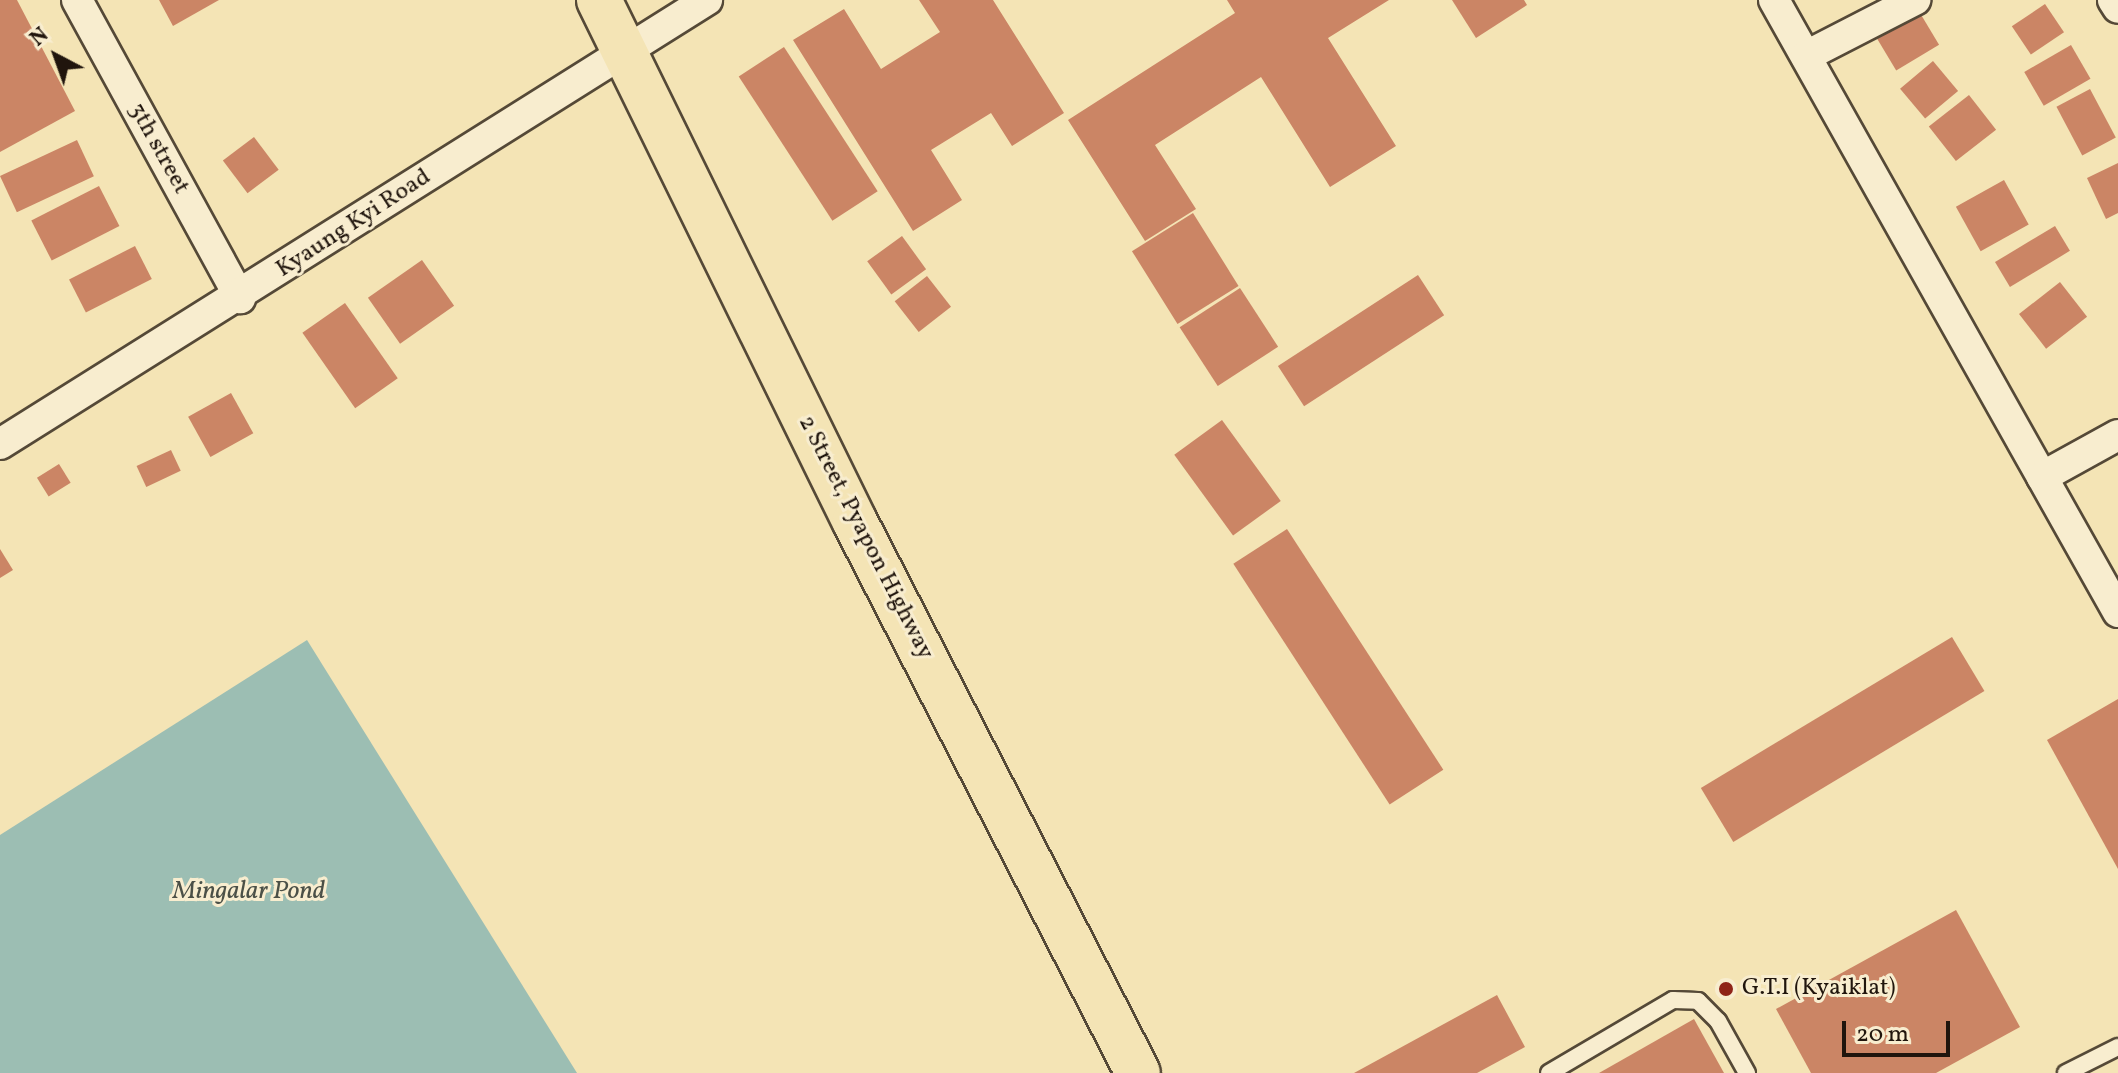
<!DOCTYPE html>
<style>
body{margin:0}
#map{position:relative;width:2118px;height:1073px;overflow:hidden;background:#f4e4b5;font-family:Vollkorn,serif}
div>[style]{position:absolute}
.water>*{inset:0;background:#9cbeb3}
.building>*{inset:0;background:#cb8565;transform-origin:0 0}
.roads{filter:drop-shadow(2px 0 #554937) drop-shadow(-2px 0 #554937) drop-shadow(0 2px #554937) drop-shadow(0 -2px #554937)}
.service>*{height:16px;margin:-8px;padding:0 8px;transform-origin:8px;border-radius:8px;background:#f8edcf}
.minor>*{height:30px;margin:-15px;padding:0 15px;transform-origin:15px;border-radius:15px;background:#f8edcf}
.primary>*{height:44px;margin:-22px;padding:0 22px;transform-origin:22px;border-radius:22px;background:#f4e4b5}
.dots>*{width:22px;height:22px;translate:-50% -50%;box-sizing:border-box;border:4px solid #f8edcf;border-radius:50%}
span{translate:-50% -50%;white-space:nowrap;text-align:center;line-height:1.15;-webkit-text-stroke:6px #f8edcf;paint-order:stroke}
.street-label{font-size:24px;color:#20150d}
.poi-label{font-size:24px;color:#20150d}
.left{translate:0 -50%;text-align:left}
.water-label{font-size:26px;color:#4b5047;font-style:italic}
.north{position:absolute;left:16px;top:16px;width:80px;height:80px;-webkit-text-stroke:6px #f8edcf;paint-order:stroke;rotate:319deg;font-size:22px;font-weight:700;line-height:32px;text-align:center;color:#20150d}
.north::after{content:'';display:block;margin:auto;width:28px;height:36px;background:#20150d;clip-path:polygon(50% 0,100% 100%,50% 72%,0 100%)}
.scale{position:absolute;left:1842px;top:1021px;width:108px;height:36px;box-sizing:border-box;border:4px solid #20150d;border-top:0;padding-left:10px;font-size:24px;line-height:28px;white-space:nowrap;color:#20150d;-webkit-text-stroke:6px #f8edcf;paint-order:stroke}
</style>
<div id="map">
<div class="water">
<div style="clip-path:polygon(307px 640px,577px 1073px,0 1073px,0 835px)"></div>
</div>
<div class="building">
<div style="clip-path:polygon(0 0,17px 0,75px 111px,0 152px)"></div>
<div style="clip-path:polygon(159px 0,219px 0,173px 26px)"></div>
<div style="clip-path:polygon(919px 0,993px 0,1064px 113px,1012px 146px,991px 113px,931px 150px,962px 200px,913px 231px,793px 40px,844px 9px,881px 69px,940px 32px)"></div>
<div style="clip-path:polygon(1227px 0,1389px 0,1328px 38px,1396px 146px,1330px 187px,1261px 77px,1155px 145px,1196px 209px,1145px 241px,1068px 120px,1235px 13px)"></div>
<div style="clip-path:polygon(1452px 0,1524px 0,1527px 5px,1476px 38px)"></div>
<div style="left:2045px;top:4px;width:34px;height:40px;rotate:56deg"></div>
<div style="left:1920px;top:13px;width:37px;height:50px;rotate:59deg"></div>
<div style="left:2071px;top:45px;width:39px;height:54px;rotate:60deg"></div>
<div style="left:784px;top:47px;width:172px;height:54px;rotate:57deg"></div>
<div style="left:1933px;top:61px;width:39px;height:43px;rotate:50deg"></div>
<div style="left:2090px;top:89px;width:55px;height:38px;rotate:62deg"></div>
<div style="left:1969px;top:95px;width:44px;height:51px;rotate:52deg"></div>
<div style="left:254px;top:137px;width:41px;height:39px;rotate:53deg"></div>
<div style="left:77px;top:140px;width:40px;height:85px;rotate:65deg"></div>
<div style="clip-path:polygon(2118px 163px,2118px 213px,2106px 219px,2087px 178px)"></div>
<div style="left:2004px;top:180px;width:51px;height:55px;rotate:61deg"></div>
<div style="left:99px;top:186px;width:45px;height:76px;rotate:63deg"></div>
<div style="left:1193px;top:213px;width:86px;height:72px;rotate:58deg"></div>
<div style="left:2055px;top:226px;width:29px;height:70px;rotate:59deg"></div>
<div style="left:902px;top:236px;width:41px;height:43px;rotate:54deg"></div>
<div style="left:135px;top:246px;width:37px;height:74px;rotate:63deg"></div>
<div style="left:422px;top:260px;width:56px;height:66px;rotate:55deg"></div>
<div style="left:1418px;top:275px;width:48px;height:167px;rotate:57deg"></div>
<div style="left:927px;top:276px;width:39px;height:41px;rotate:52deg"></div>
<div style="left:2060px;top:282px;width:44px;height:52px;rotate:52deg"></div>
<div style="left:1240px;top:288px;width:70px;height:72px;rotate:57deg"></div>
<div style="left:345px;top:303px;width:92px;height:52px;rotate:55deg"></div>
<div style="left:231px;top:393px;width:46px;height:49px;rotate:61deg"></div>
<div style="left:1222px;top:420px;width:100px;height:59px;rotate:54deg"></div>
<div style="left:171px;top:450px;width:23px;height:38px;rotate:65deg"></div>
<div style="left:59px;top:464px;width:22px;height:26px;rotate:58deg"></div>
<div style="left:1287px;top:529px;width:287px;height:64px;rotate:57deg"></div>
<div style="clip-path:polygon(0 549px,13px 570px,0 578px)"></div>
<div style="left:1952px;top:637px;width:63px;height:293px;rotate:59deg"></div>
<div style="clip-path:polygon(2118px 699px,2118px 869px,2047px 740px)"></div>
<div style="clip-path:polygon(1956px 910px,2020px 1027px,1936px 1073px,1811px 1073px,1776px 1009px)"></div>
<div style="clip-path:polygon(1497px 995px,1525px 1047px,1477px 1073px,1354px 1073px)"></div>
<div style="clip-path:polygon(1694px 1019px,1724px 1073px,1599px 1073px)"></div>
</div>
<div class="roads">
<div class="service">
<div style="left:1549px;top:1073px;width:144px;rotate:-30.5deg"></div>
<div style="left:1673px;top:1000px;width:25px;rotate:2deg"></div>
<div style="left:1698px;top:1001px;width:28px;rotate:45deg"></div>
<div style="left:1718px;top:1021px;width:60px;rotate:60.9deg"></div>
<div style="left:2066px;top:1073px;width:58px;rotate:-26.6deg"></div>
</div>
<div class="minor">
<div style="left:77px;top:0;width:340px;rotate:61.3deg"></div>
<div style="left:1774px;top:0;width:702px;rotate:60.66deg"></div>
<div style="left:2113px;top:0;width:9px;rotate:58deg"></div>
<div style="left:1806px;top:56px;width:123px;rotate:-27.2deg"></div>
<div style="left:0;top:444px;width:835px;rotate:-32.13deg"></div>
<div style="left:2042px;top:477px;width:87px;rotate:-28.9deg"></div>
</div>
<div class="primary">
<div style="left:599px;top:0;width:581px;rotate:63.88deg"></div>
<div style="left:855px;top:522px;width:619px;rotate:62.81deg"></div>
</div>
</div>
<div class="dots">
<div style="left:1726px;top:989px;background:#8f2418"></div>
</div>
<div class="street-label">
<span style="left:158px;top:149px;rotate:61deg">3th street</span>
<span style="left:354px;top:224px;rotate:-33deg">Kyaung Kyi Road</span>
<span style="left:865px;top:538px;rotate:63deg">2 Street, Pyapon Highway</span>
</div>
<div class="poi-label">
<span class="left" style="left:1742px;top:989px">G.T.I (Kyaiklat)</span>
</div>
<div class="water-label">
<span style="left:249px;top:892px">Mingalar Pond</span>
</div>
<div class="north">N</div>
<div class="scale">20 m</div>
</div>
